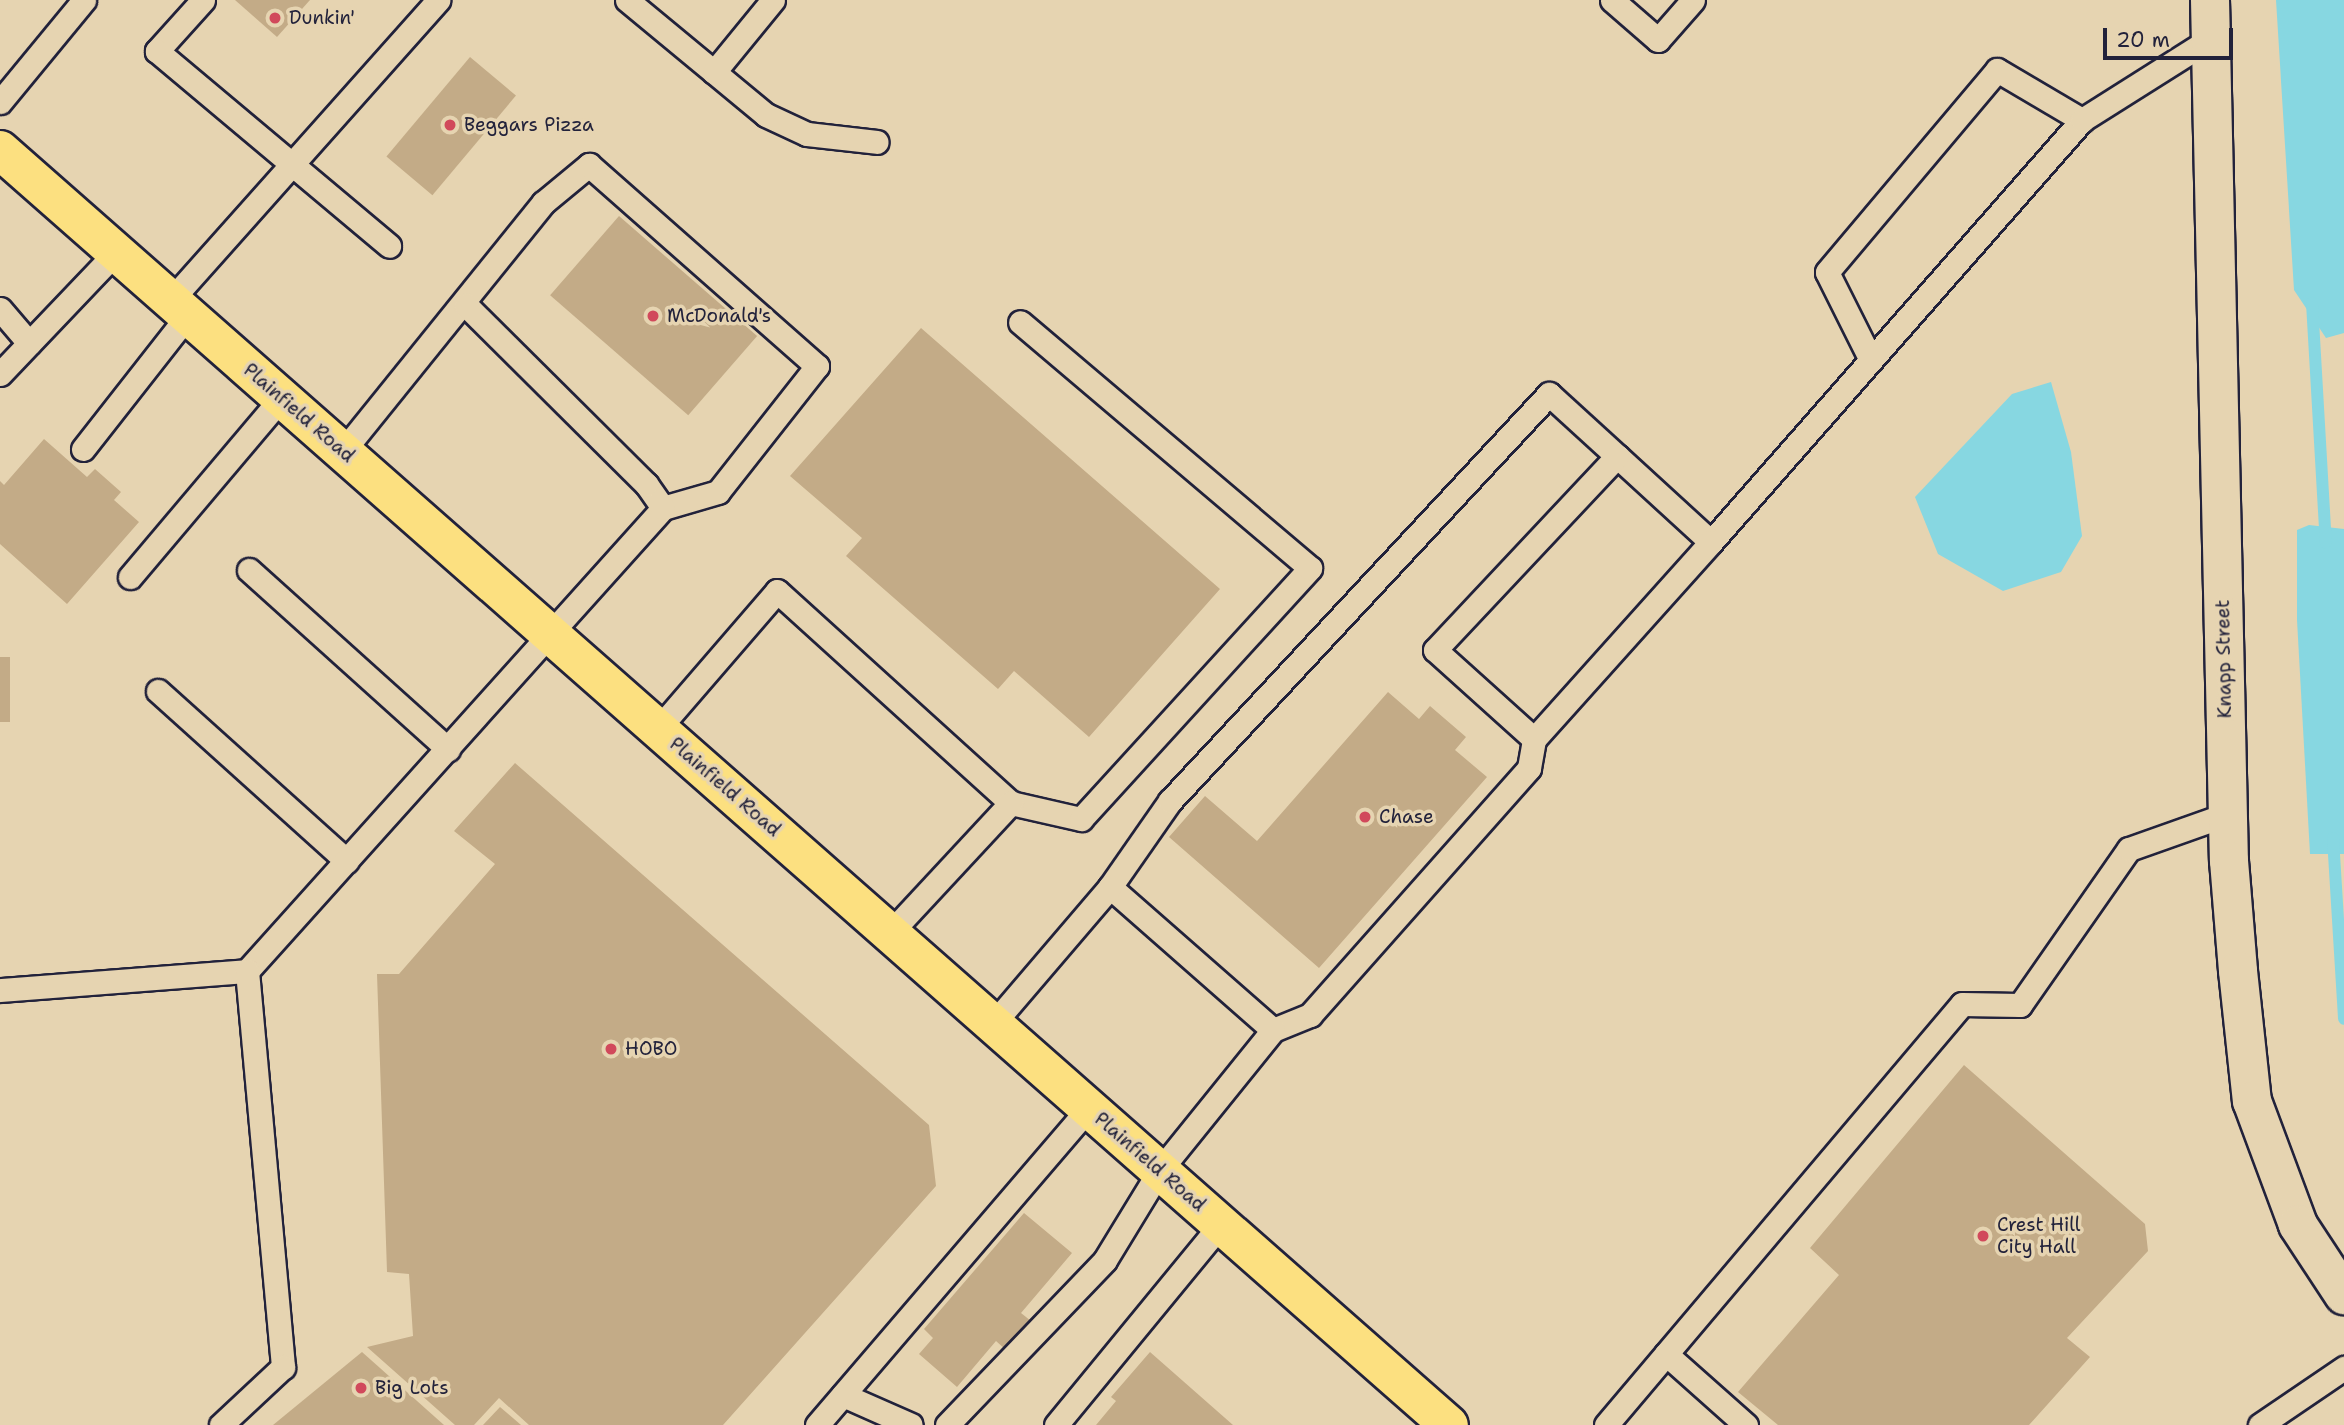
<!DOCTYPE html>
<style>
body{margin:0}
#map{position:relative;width:2344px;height:1425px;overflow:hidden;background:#e6d4b1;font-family:"Shantell Sans",sans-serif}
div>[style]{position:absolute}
.water>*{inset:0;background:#87d7e1}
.stream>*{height:12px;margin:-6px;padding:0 6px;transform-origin:6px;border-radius:6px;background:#87d7e1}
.building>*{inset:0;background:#c3ab87;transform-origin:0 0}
.roads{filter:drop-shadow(2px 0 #22223b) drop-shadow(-2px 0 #22223b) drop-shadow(0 2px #22223b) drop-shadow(0 -2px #22223b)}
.lane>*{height:23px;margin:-11.5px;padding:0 11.5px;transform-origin:11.5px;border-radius:11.5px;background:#e6d4b1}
.street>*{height:38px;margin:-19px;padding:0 19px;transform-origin:19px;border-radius:19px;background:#e6d4b1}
.primary>*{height:38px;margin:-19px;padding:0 19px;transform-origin:19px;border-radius:19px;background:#fce080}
.dots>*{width:19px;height:19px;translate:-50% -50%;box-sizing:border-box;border:4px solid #e6d4b1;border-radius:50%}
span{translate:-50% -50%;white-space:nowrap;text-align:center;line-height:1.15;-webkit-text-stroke:7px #e6d4b1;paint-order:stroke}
.poi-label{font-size:19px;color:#22223b}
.left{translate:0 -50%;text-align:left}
.street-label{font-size:19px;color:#22223b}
.scale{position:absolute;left:2103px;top:28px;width:130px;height:32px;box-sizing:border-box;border:4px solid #22223b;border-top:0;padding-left:9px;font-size:21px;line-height:24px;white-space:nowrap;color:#22223b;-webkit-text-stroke:5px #e6d4b1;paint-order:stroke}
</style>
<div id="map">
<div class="water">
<div style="clip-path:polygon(2276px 0,2344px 0,2344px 333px,2326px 338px,2294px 290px)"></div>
<div style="clip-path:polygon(2051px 382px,2071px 452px,2082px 536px,2061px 572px,2003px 591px,1938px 554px,1915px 497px,2012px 394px)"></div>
<div style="clip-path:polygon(2309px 525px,2344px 529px,2344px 854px,2310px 854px,2297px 620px,2297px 530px)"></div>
</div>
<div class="stream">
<div style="left:2312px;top:303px;width:240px;rotate:86.7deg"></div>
<div style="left:2333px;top:838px;width:181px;rotate:86.5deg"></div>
</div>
<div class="building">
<div style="clip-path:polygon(235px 0,310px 0,277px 37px)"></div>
<div style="left:470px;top:57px;width:60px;height:130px;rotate:40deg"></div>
<div style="left:619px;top:216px;width:183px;height:105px;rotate:41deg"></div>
<div style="clip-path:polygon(921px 328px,1220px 589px,1089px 737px,1014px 671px,998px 689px,846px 556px,862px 538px,790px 476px)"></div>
<div style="clip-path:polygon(44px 439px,87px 477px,95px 469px,121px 492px,114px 500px,139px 522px,67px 604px,0 544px,0 481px,4px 485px)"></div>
<div style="left:0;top:657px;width:10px;height:65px"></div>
<div style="clip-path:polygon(1388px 692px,1419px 719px,1430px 706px,1466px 737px,1455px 750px,1487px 777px,1319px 968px,1169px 837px,1205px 796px,1257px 841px)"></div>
<div style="clip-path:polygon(515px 763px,929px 1125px,936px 1186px,723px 1425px,529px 1425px,499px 1398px,474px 1425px,455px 1425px,367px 1347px,413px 1336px,409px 1274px,387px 1272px,377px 974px,399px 974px,495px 864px,454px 831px)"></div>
<div style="clip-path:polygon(1964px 1065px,2145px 1224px,2148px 1251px,2067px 1338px,2090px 1357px,2029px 1425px,1778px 1425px,1738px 1392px,1839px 1275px,1810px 1248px)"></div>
<div style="clip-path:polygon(1024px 1213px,1072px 1253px,1021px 1313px,1031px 1321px,1006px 1350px,996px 1341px,957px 1387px,919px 1354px,933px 1338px,924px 1329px)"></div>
<div style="clip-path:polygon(362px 1352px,444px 1425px,273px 1425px)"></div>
<div style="clip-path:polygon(1150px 1352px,1233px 1425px,1096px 1425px,1116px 1401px,1111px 1397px)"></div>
<div style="clip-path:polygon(500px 1407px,521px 1425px,483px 1425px)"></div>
</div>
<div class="roads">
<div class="lane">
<div style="left:203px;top:0;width:69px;rotate:132deg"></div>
<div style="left:157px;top:51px;width:303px;rotate:40deg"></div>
<div style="left:627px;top:0;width:180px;rotate:39.6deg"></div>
<div style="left:766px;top:115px;width:45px;rotate:24.9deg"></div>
<div style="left:807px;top:134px;width:70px;rotate:6.5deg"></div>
<div style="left:1612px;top:0;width:61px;rotate:41deg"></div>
<div style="left:1658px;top:40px;width:53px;rotate:-48.8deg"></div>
<div style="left:714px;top:72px;width:93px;rotate:-50.7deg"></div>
<div style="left:0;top:102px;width:132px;rotate:-50.5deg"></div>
<div style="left:171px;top:300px;width:402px;rotate:-48.3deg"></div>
<div style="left:0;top:309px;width:45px;rotate:49.5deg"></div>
<div style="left:1871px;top:360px;width:98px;rotate:-116.6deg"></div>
<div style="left:1827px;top:272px;width:264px;rotate:-49.9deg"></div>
<div style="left:1997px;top:70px;width:99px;rotate:30.5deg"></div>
<div style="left:0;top:374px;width:168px;rotate:-46.4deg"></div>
<div style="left:83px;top:449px;width:170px;rotate:-51.9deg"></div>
<div style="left:343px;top:451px;width:319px;rotate:-51.1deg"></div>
<div style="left:543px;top:203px;width:60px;rotate:-39.6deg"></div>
<div style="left:589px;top:165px;width:304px;rotate:41.4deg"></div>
<div style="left:817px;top:366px;width:160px;rotate:128.2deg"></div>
<div style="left:718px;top:492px;width:57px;rotate:163.8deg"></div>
<div style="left:1711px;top:542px;width:562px;rotate:-48.68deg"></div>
<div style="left:2082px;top:120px;width:151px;rotate:-32.3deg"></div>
<div style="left:249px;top:570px;width:268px;rotate:42deg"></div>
<div style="left:130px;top:577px;width:236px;rotate:-49.8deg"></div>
<div style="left:158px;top:691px;width:254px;rotate:42deg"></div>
<div style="left:658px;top:729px;width:182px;rotate:-49.2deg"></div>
<div style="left:777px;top:591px;width:316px;rotate:42.2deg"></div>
<div style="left:1011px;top:803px;width:72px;rotate:12.9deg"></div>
<div style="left:1081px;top:819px;width:340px;rotate:-47.6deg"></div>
<div style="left:1310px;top:568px;width:380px;rotate:-139.7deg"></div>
<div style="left:1110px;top:887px;width:105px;rotate:-55.1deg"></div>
<div style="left:1170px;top:801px;width:556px;rotate:-47.04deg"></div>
<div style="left:1549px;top:394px;width:92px;rotate:42.4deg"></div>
<div style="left:1617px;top:456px;width:127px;rotate:42.5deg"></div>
<div style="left:1711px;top:542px;width:265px;rotate:131.9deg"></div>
<div style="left:1534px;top:739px;width:133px;rotate:-138deg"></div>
<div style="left:1435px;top:650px;width:266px;rotate:-46.8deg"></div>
<div style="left:890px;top:933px;width:178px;rotate:-47.1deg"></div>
<div style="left:247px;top:971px;width:622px;rotate:-48.06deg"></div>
<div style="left:663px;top:508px;width:29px;rotate:-125deg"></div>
<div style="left:646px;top:484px;width:254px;rotate:-135.2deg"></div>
<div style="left:0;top:990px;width:248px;rotate:-4.4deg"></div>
<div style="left:247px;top:971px;width:398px;rotate:84.8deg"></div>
<div style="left:283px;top:1367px;width:85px;rotate:136.9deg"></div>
<div style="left:1273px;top:1030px;width:40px;rotate:-22deg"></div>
<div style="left:1310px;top:1015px;width:330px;rotate:-48.4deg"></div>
<div style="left:1529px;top:768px;width:29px;rotate:-80deg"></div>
<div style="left:1666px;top:1354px;width:107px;rotate:41.6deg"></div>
<div style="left:843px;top:1395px;width:74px;rotate:23.8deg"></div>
<div style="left:817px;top:1425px;width:418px;rotate:-49.4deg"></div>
<div style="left:947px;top:1425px;width:228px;rotate:-46.2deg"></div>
<div style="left:1105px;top:1260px;width:105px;rotate:-58.6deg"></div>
<div style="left:1160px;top:1170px;width:180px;rotate:-51.1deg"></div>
<div style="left:1273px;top:1030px;width:217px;rotate:-138.7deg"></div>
<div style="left:1110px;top:887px;width:180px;rotate:130.5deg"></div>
<div style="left:1056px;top:1425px;width:260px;rotate:-50.6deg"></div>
<div style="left:1606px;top:1425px;width:551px;rotate:-49.78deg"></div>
<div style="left:1962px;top:1004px;width:58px;rotate:1deg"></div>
<div style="left:2020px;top:1005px;width:190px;rotate:-55.1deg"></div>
<div style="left:2129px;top:849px;width:105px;rotate:-19.5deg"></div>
<div style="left:2260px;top:1425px;width:102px;rotate:-34.2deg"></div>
</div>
<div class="street">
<div style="left:2210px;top:0;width:861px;rotate:88.74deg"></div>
<div style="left:2229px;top:861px;width:110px;rotate:85.3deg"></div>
<div style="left:2238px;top:971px;width:131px;rotate:83.9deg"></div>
<div style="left:2252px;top:1101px;width:132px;rotate:69.6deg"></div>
<div style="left:2298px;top:1225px;width:84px;rotate:56.7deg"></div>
</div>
<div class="primary">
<div style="left:0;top:150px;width:1930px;rotate:41.35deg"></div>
</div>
</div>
<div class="dots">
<div style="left:275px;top:18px;background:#d1495b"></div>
<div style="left:450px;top:125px;background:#d1495b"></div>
<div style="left:653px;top:316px;background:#d1495b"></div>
<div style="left:1365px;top:817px;background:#d1495b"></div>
<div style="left:611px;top:1049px;background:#d1495b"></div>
<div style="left:1983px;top:1236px;background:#d1495b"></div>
<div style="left:361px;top:1388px;background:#d1495b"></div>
</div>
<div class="poi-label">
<span class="left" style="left:289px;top:18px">Dunkin'</span>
<span class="left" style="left:464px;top:125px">Beggars Pizza</span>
<span class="left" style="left:667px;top:316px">McDonald's</span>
<span class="left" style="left:1379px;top:817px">Chase</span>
<span class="left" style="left:625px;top:1049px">HOBO</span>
<span class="left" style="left:1997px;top:1236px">Crest Hill<br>City Hall</span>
<span class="left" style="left:375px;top:1388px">Big Lots</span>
</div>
<div class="street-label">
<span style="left:299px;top:413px;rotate:41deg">Plainfield Road</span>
<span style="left:2224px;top:659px;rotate:-91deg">Knapp Street</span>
<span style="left:725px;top:787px;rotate:41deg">Plainfield Road</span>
<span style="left:1150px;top:1162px;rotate:41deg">Plainfield Road</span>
</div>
<div class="scale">20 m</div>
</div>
